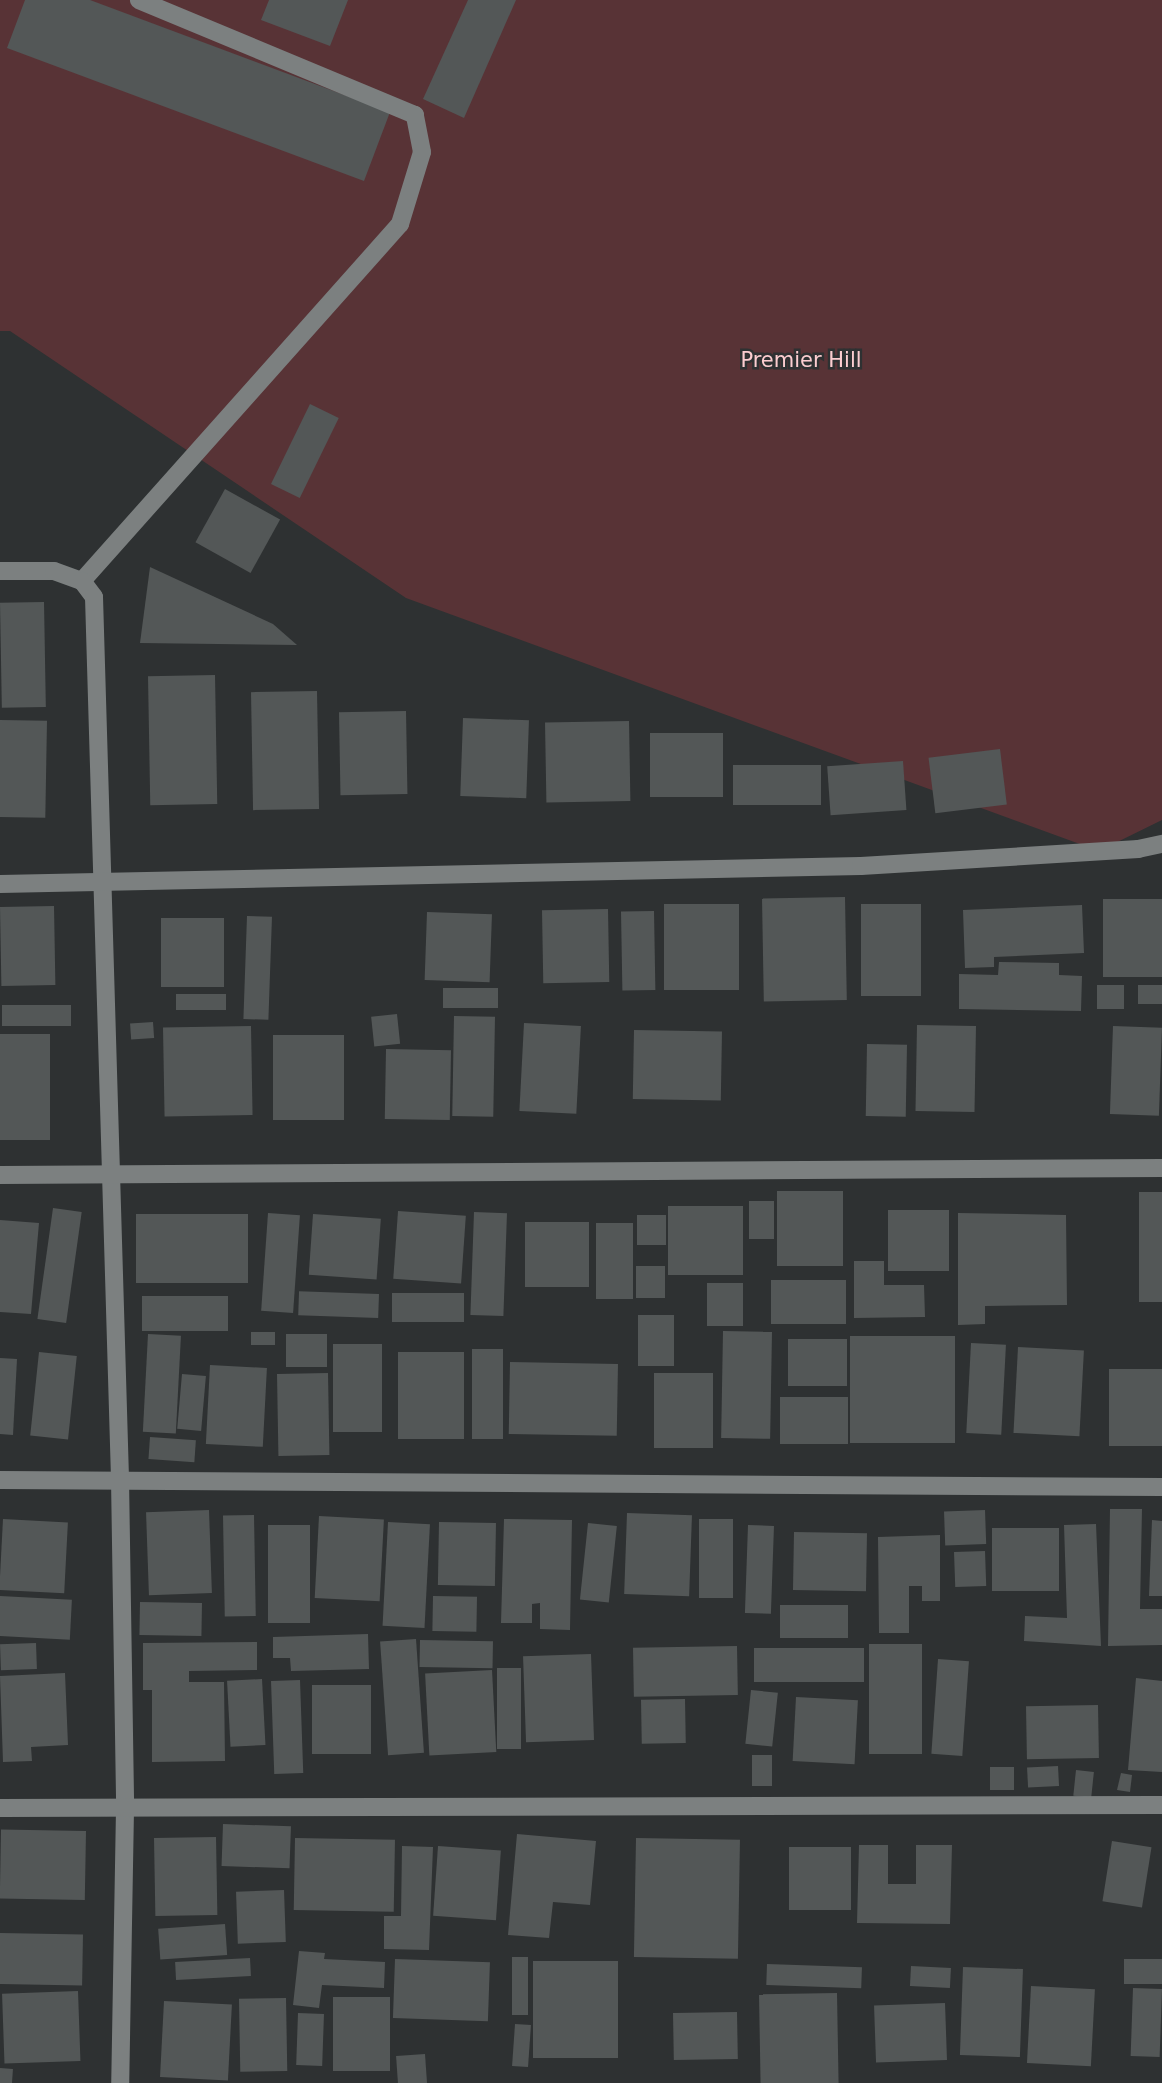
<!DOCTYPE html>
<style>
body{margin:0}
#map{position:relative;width:1162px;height:2083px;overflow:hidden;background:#2e3132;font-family:"DejaVu Sans",sans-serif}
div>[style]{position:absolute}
.green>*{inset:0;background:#583336}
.building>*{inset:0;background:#535757;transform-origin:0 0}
.lane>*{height:18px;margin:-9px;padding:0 9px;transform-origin:9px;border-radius:9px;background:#7c8080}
.street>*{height:18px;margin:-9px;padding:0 9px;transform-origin:9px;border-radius:9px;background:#7c8080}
span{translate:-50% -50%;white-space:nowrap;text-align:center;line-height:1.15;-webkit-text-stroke:5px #2e3132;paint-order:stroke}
.park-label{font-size:21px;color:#fccdd0}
</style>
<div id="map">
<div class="green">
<div style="clip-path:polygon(0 0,1162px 0,1162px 820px,1099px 851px,406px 598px,10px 331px,0 331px)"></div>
</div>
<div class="building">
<div style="clip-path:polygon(25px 0,90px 0,390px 112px,364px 181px,7px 48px)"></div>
<div style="clip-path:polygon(269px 0,348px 0,330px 46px,261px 20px)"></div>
<div style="clip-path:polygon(468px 0,516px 0,464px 118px,423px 99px)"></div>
<div style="left:310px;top:404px;width:32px;height:89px;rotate:26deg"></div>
<div style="left:225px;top:489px;width:63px;height:61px;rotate:29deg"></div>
<div style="clip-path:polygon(150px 567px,273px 624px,297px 645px,140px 643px)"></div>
<div style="left:44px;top:602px;width:105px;height:44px;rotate:89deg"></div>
<div style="left:215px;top:675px;width:129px;height:67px;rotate:89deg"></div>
<div style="left:317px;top:691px;width:118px;height:66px;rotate:89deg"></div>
<div style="left:406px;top:711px;width:83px;height:67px;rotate:89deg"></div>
<div style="left:463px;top:718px;width:66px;height:78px;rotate:2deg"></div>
<div style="left:0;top:720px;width:47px;height:97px;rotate:1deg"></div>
<div style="left:629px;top:721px;width:80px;height:84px;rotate:89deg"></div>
<div style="left:650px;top:733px;width:73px;height:64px"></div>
<div style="left:1000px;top:749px;width:56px;height:72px;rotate:83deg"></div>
<div style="left:903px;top:761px;width:49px;height:76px;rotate:86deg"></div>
<div style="left:821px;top:765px;width:40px;height:88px;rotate:90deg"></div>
<div style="left:845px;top:897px;width:103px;height:83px;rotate:89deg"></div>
<div style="left:1103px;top:899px;width:59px;height:78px"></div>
<div style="left:664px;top:904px;width:75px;height:86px"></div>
<div style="left:861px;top:904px;width:60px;height:92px"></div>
<div style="clip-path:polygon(1082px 905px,1084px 953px,994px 957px,994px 967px,965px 968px,963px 910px)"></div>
<div style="left:54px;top:906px;width:79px;height:54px;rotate:89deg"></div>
<div style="left:608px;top:909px;width:73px;height:66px;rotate:89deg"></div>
<div style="left:654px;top:911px;width:79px;height:33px;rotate:89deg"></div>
<div style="left:427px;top:912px;width:65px;height:68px;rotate:2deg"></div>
<div style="left:247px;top:916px;width:25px;height:103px;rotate:2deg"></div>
<div style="left:224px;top:918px;width:69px;height:63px;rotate:90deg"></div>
<div style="clip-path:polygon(999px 962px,1059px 963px,1059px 975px,1082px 976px,1081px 1011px,959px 1009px,959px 974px,998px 975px)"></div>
<div style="left:1097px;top:985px;width:27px;height:24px"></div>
<div style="left:1138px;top:985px;width:24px;height:19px"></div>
<div style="left:443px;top:988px;width:55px;height:20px"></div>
<div style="left:176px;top:994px;width:50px;height:16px"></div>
<div style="left:71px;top:1005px;width:21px;height:69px;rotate:90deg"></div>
<div style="left:397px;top:1014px;width:30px;height:26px;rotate:84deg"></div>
<div style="left:454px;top:1016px;width:41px;height:100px;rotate:1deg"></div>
<div style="left:153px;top:1022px;width:16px;height:23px;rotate:86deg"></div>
<div style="left:524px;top:1023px;width:57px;height:88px;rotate:3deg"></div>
<div style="left:917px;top:1025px;width:59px;height:86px;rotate:1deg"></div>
<div style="left:251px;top:1026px;width:89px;height:88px;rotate:89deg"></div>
<div style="left:1113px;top:1026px;width:49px;height:88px;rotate:2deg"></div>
<div style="left:634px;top:1030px;width:88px;height:69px;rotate:1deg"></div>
<div style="left:0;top:1034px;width:50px;height:106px"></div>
<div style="left:273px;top:1035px;width:71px;height:85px"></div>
<div style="left:867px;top:1044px;width:40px;height:72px;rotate:1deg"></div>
<div style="left:386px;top:1049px;width:65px;height:70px;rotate:1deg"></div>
<div style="left:777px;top:1191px;width:66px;height:75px"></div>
<div style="left:1162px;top:1192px;width:110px;height:23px;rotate:90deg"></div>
<div style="left:749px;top:1201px;width:25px;height:38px"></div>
<div style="left:743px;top:1206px;width:69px;height:75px;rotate:90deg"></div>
<div style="left:53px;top:1208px;width:29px;height:112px;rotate:8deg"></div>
<div style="left:888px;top:1210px;width:61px;height:61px"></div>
<div style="left:398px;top:1211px;width:68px;height:68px;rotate:4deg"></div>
<div style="left:474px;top:1212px;width:33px;height:103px;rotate:2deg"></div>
<div style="left:268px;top:1213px;width:32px;height:98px;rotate:4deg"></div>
<div style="clip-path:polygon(958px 1213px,1066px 1215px,1067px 1305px,985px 1306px,985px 1324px,958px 1325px)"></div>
<div style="left:136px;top:1214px;width:112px;height:69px"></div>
<div style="left:313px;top:1214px;width:68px;height:61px;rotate:4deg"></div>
<div style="left:637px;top:1215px;width:29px;height:30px"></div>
<div style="clip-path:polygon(0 1220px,39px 1223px,31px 1314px,0 1312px)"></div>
<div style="left:525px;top:1222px;width:64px;height:65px"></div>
<div style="left:633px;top:1223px;width:76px;height:37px;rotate:90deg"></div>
<div style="clip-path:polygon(854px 1261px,884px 1261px,884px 1285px,924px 1285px,925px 1317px,854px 1318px)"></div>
<div style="left:636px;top:1266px;width:29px;height:32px"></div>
<div style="left:771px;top:1280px;width:75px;height:44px"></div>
<div style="left:707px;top:1283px;width:36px;height:43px"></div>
<div style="left:392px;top:1293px;width:72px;height:29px"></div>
<div style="left:379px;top:1294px;width:24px;height:80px;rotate:92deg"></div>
<div style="left:142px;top:1296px;width:86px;height:35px"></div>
<div style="left:674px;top:1315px;width:51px;height:36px;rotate:90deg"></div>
<div style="left:723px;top:1331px;width:49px;height:107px;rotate:1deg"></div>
<div style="left:251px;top:1332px;width:24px;height:13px"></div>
<div style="left:148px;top:1334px;width:33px;height:98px;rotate:3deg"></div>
<div style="left:286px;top:1334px;width:41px;height:33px"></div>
<div style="left:850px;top:1336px;width:105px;height:107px"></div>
<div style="left:788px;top:1339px;width:59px;height:47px"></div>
<div style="left:971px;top:1343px;width:35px;height:90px;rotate:3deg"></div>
<div style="left:333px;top:1344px;width:49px;height:88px"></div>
<div style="left:1018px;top:1347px;width:66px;height:86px;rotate:3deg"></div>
<div style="left:472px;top:1349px;width:31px;height:90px"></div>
<div style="left:39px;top:1352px;width:38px;height:84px;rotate:6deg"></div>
<div style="left:398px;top:1352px;width:66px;height:87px"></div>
<div style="clip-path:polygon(0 1358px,17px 1359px,13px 1435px,0 1434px)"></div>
<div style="left:510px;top:1362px;width:108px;height:72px;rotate:1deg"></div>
<div style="left:210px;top:1365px;width:57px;height:79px;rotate:3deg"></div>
<div style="left:1162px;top:1369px;width:77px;height:53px;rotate:90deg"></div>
<div style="left:328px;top:1373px;width:82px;height:51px;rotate:89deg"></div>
<div style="left:713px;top:1373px;width:75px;height:59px;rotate:90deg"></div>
<div style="left:182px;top:1374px;width:24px;height:55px;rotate:5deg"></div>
<div style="left:780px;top:1397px;width:68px;height:47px"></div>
<div style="left:150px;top:1437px;width:46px;height:22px;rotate:4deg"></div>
<div style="clip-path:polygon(1110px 1509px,1142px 1509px,1140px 1609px,1162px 1609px,1162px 1645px,1108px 1646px)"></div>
<div style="left:209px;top:1510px;width:83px;height:63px;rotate:88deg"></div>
<div style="left:985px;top:1510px;width:34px;height:41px;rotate:88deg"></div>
<div style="left:627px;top:1513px;width:65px;height:81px;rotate:2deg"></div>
<div style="left:254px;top:1515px;width:101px;height:31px;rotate:89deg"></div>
<div style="left:319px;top:1516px;width:65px;height:82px;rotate:3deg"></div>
<div style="left:3px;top:1519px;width:65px;height:71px;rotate:3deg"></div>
<div style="clip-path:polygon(504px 1519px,572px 1520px,570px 1630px,540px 1629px,540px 1603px,532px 1604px,532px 1623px,501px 1623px)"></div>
<div style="left:699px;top:1519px;width:34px;height:79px"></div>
<div style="clip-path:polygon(1152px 1520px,1162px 1521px,1162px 1596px,1149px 1596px)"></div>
<div style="left:388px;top:1522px;width:42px;height:104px;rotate:3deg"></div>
<div style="left:439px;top:1522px;width:57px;height:63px;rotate:1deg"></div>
<div style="left:588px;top:1523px;width:29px;height:77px;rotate:6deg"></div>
<div style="clip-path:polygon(1096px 1524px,1101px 1646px,1024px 1641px,1025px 1616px,1067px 1618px,1064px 1525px)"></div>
<div style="left:268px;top:1525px;width:42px;height:98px"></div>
<div style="left:748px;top:1525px;width:26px;height:88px;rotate:2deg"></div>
<div style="left:992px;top:1528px;width:67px;height:63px"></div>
<div style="left:794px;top:1532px;width:73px;height:58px;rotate:1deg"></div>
<div style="clip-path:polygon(940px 1535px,940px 1601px,922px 1601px,922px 1586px,909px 1586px,909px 1633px,879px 1633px,878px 1537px)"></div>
<div style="left:985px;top:1551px;width:35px;height:31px;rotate:88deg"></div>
<div style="left:0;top:1596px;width:72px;height:40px;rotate:3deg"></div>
<div style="left:433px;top:1596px;width:44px;height:35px;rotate:1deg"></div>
<div style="left:140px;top:1602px;width:62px;height:33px;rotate:1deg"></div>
<div style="left:780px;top:1605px;width:68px;height:33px"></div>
<div style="clip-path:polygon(368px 1634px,369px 1669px,291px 1671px,290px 1658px,273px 1658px,273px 1637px)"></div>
<div style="left:416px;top:1639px;width:114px;height:36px;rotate:86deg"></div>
<div style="left:420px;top:1640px;width:73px;height:27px;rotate:1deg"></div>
<div style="clip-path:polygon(257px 1642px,257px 1670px,189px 1671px,189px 1682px,224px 1682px,225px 1761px,152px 1762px,152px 1690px,143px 1690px,143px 1643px)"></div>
<div style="left:36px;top:1643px;width:26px;height:36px;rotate:88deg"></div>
<div style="left:869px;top:1644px;width:53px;height:110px"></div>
<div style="left:737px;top:1646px;width:49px;height:104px;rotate:89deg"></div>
<div style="left:754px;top:1648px;width:110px;height:34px"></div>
<div style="left:591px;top:1654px;width:86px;height:68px;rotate:88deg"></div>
<div style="left:938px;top:1659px;width:31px;height:95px;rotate:4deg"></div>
<div style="left:497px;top:1668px;width:24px;height:81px"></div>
<div style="left:492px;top:1670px;width:82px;height:67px;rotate:87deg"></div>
<div style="clip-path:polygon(65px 1673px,68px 1745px,31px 1747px,32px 1761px,3px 1762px,0 1676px)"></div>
<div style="clip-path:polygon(1136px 1678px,1162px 1681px,1162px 1772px,1128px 1770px)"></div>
<div style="left:262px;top:1679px;width:66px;height:35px;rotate:87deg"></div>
<div style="left:300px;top:1680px;width:93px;height:29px;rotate:88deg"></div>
<div style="left:371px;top:1685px;width:69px;height:59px;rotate:90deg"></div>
<div style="left:751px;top:1690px;width:27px;height:54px;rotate:6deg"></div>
<div style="left:796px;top:1697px;width:62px;height:64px;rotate:3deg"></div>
<div style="left:685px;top:1699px;width:44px;height:44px;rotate:89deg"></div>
<div style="left:1098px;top:1705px;width:53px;height:72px;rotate:89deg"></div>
<div style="left:752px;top:1755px;width:20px;height:31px"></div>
<div style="left:1058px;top:1766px;width:20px;height:31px;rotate:87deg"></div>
<div style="left:990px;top:1767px;width:24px;height:23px"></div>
<div style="left:1076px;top:1770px;width:18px;height:26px;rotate:6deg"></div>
<div style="clip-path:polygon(1121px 1773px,1132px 1775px,1130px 1792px,1117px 1790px)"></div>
<div style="left:223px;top:1824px;width:68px;height:42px;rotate:2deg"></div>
<div style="left:86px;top:1831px;width:69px;height:85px;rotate:91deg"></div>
<div style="clip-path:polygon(517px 1834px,596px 1841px,590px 1905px,553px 1902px,549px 1938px,508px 1935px)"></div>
<div style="left:216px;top:1837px;width:78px;height:62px;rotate:89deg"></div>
<div style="left:295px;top:1838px;width:100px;height:72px;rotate:1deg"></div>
<div style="left:636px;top:1838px;width:104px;height:119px;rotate:1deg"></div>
<div style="left:1112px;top:1841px;width:40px;height:61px;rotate:9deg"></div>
<div style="clip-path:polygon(859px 1845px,888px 1845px,888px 1884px,916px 1884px,916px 1845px,952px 1845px,950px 1924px,857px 1923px)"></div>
<div style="clip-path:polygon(402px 1846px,433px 1847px,429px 1950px,384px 1949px,384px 1916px,401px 1916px)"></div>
<div style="left:438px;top:1846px;width:63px;height:70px;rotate:4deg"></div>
<div style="left:789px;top:1847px;width:62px;height:63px"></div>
<div style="left:284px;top:1890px;width:52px;height:48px;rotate:88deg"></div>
<div style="left:225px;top:1924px;width:31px;height:67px;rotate:86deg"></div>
<div style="left:0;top:1933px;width:83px;height:51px;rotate:1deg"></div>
<div style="clip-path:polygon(299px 1951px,325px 1953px,324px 1959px,385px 1962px,384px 1988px,322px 1985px,319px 2008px,293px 2005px)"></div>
<div style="left:512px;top:1957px;width:16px;height:58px"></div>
<div style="left:250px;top:1958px;width:18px;height:75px;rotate:87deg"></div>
<div style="left:395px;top:1959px;width:95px;height:59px;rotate:2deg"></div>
<div style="left:1124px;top:1959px;width:38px;height:25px"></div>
<div style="left:618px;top:1961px;width:97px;height:85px;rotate:90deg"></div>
<div style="left:767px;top:1964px;width:95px;height:21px;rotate:2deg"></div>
<div style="left:911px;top:1966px;width:40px;height:20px;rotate:3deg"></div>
<div style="left:963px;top:1967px;width:60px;height:88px;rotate:2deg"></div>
<div style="left:1031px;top:1986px;width:64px;height:77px;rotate:3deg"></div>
<div style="left:1133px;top:1988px;width:29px;height:68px;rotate:2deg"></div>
<div style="left:78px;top:1991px;width:70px;height:76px;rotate:88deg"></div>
<div style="left:837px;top:1993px;width:90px;height:78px;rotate:89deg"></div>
<div style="left:333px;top:1997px;width:57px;height:74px"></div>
<div style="left:286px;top:1998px;width:73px;height:47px;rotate:89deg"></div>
<div style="left:164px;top:2001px;width:68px;height:76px;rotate:3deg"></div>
<div style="left:945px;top:2003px;width:57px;height:71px;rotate:88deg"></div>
<div style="left:737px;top:2012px;width:47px;height:64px;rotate:89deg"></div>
<div style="left:298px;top:2013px;width:26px;height:52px;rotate:2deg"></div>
<div style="left:515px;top:2024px;width:16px;height:42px;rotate:4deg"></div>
<div style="left:425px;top:2054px;width:29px;height:29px;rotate:86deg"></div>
<div style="left:0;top:2068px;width:13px;height:15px;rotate:4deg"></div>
</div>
<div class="lane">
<div style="left:82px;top:581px;width:478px;rotate:-48.3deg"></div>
<div style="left:400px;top:224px;width:75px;rotate:-73deg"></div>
<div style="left:422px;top:152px;width:38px;rotate:-101deg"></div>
<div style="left:415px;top:115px;width:299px;rotate:-157.4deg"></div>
</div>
<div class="street">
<div style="left:0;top:571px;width:54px"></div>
<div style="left:54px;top:571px;width:30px;rotate:20deg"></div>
<div style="left:82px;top:581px;width:20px;rotate:53deg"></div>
<div style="left:94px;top:597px;width:882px;rotate:88.31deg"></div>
<div style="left:120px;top:1479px;width:330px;rotate:89.1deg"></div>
<div style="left:125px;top:1809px;width:274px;rotate:91deg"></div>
<div style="left:0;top:884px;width:861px;rotate:-1.2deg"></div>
<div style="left:861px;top:866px;width:278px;rotate:-3.5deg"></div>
<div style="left:1138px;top:849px;width:25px;rotate:-12deg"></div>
<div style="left:0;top:1175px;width:1162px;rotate:-0.35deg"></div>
<div style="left:0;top:1480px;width:1162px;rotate:0.35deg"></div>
<div style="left:0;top:1808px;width:1162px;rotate:-0.15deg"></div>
</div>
<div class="park-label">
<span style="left:801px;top:360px">Premier Hill</span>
</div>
</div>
